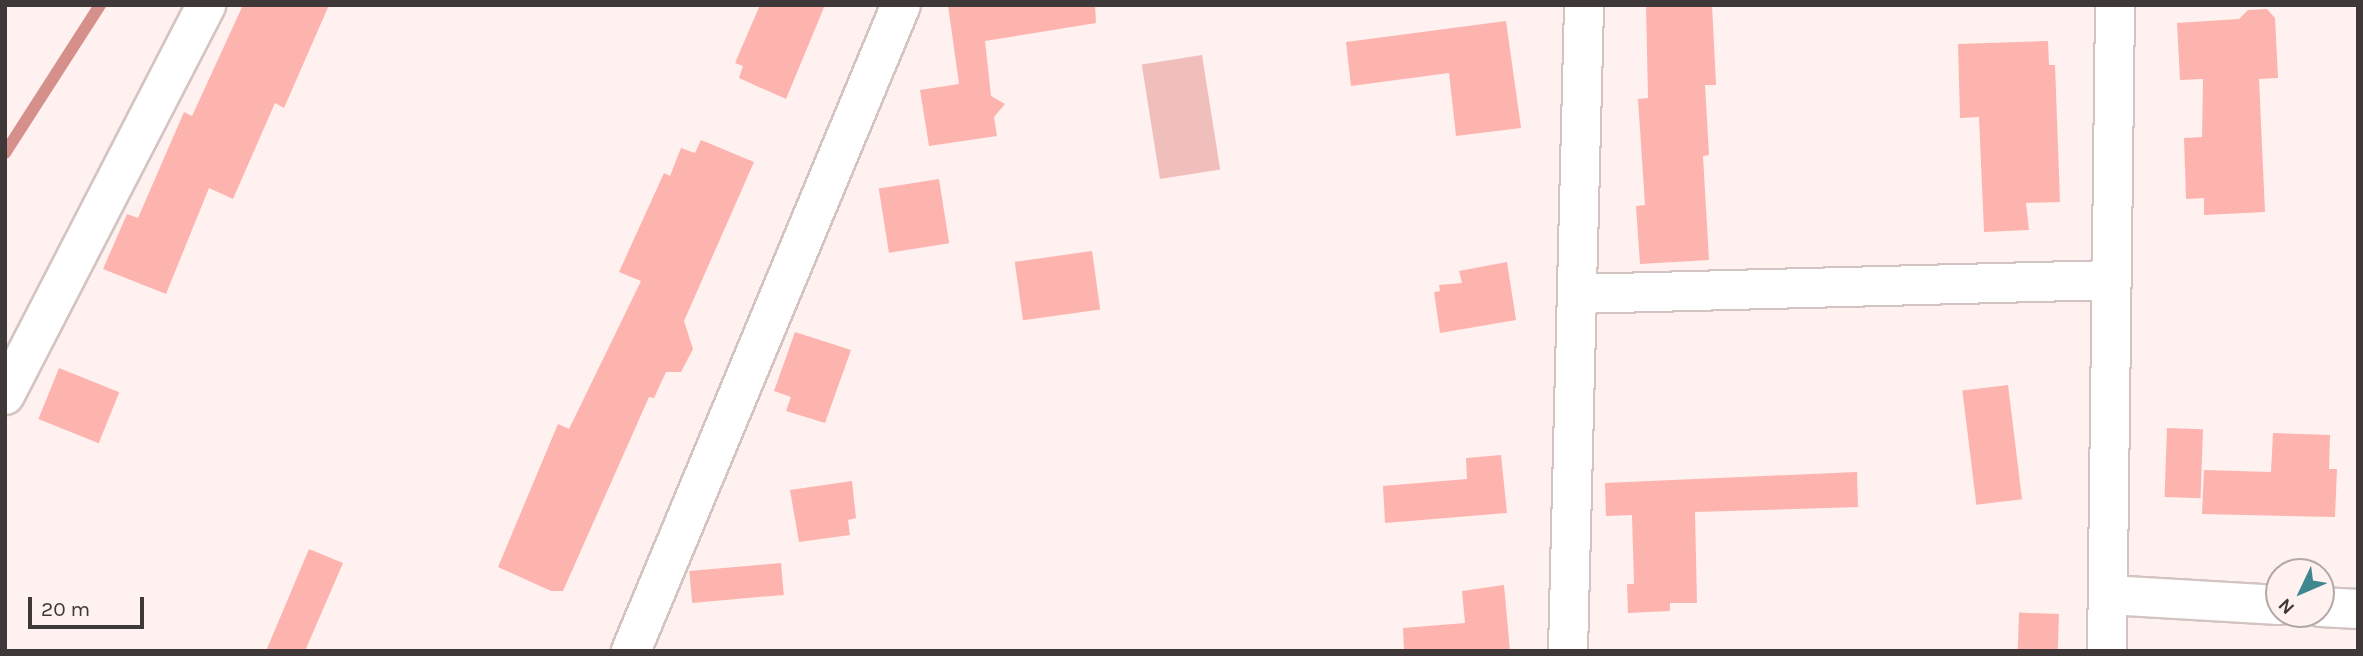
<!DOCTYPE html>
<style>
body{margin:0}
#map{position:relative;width:2363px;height:656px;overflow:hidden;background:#fef1f0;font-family:Karla,sans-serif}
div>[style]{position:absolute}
.green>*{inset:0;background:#f1bfbb;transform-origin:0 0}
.stream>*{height:12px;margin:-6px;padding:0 6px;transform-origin:6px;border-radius:6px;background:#d5908b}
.building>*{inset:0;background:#fdb4ae;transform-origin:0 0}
.roads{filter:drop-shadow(2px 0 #d3c4c2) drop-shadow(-2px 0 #d3c4c2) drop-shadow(0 2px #d3c4c2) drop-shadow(0 -2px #d3c4c2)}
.minor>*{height:38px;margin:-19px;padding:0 19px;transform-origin:19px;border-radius:19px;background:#fff}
span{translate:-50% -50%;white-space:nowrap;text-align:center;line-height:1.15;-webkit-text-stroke:6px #fef1f0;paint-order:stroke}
.frame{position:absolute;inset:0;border:7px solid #3e3838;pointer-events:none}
.north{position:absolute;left:2265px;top:558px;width:70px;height:70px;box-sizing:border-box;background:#fef1f0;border:2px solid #b1a7a6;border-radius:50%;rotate:226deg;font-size:19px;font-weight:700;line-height:28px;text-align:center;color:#3e3838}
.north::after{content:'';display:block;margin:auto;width:24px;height:32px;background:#3f878e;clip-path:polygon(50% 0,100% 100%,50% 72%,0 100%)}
.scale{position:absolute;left:28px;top:597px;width:116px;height:32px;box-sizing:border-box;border:4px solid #3e3838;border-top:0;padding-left:9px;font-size:21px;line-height:24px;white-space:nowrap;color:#3e3838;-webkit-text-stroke:5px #fef1f0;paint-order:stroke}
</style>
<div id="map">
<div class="green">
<div style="left:1202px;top:55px;width:116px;height:61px;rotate:81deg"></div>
</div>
<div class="stream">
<div style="left:5px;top:153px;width:176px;rotate:-57.3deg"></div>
</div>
<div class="building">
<div style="clip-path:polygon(243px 5px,329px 5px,284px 108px,275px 103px,233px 199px,209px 188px,166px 294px,103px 269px,127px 214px,138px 218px,184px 112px,192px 116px)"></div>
<div style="clip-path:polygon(760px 5px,825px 5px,786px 99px,739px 78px,743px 66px,735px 63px)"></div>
<div style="clip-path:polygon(948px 5px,1095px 5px,1096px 23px,985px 41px,991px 96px,1005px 104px,994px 117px,997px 136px,929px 146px,920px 90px,959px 84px)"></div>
<div style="clip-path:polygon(1646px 5px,1712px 5px,1716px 85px,1705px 85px,1709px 155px,1703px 156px,1709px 260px,1640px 264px,1636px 206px,1645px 205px,1638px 99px,1648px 98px)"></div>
<div style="clip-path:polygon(2267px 9px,2275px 18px,2278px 78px,2259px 79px,2265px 212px,2204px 215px,2204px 198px,2186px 199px,2184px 138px,2202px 137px,2203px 79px,2180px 80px,2177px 23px,2239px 19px,2248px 10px)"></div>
<div style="clip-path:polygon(1506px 21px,1521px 128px,1456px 136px,1449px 73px,1351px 86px,1346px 42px)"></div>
<div style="clip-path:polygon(2048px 41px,2049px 65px,2055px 65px,2060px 202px,2026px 203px,2029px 230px,1984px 232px,1979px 117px,1960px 118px,1958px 44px)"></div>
<div style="clip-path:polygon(701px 140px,754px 162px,684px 321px,693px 349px,681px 372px,666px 372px,654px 398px,649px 397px,563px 591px,551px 591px,498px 567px,558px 424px,569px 429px,641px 281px,619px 272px,664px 173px,670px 176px,681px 148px,695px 153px)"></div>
<div style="left:939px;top:179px;width:65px;height:61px;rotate:81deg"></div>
<div style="left:1092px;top:251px;width:59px;height:78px;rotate:82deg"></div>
<div style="clip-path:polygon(1507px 262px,1516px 320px,1440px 333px,1434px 292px,1440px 291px,1439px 285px,1462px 283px,1459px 271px)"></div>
<div style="clip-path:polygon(795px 332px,851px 350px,825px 423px,786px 411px,791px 397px,774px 391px)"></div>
<div style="left:59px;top:368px;width:65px;height:55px;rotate:22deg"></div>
<div style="left:2008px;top:385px;width:115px;height:46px;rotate:83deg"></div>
<div style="left:2167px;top:428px;width:36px;height:69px;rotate:2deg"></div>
<div style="clip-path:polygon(2273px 433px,2330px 435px,2329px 469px,2337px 469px,2335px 517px,2202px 514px,2204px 470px,2271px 472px)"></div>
<div style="clip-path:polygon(1501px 455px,1507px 513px,1385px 523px,1383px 486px,1467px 479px,1466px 458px)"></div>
<div style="clip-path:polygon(1857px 472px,1858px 507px,1695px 512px,1697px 603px,1670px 603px,1670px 611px,1628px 613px,1627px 584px,1634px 584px,1632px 515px,1606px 516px,1605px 483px)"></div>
<div style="clip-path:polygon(852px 481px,856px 518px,848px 520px,850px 535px,799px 542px,790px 490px)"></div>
<div style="clip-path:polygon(309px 549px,343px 563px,305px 651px,266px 651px)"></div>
<div style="left:781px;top:563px;width:32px;height:92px;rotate:85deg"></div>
<div style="clip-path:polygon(1504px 585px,1510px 651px,1404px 651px,1403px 628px,1465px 623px,1462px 591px)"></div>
<div style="left:2059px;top:614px;width:37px;height:40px;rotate:92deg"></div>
</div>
<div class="roads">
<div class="minor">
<div style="left:1577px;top:294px;width:533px;rotate:-1.5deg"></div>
<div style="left:5px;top:395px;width:439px;rotate:-62.7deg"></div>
<div style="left:2109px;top:595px;width:170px;rotate:3.4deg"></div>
<div style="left:2321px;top:607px;width:37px;rotate:3deg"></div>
<div style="left:631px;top:651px;width:700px;rotate:-67.32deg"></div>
<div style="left:1568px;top:651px;width:646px;rotate:-88.58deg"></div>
<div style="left:2107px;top:651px;width:646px;rotate:-89.29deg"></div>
</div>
</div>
<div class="frame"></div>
<div class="north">N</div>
<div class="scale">20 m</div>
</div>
